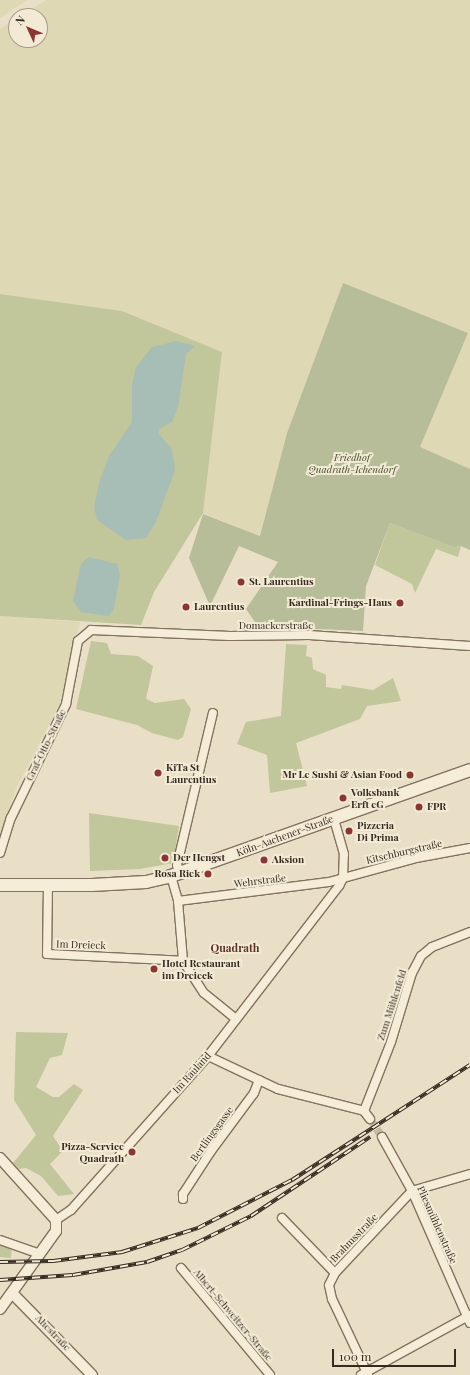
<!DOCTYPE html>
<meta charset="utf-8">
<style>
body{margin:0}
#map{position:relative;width:470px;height:1375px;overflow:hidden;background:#e9dfc6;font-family:"Playfair Display",serif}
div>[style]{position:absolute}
.farmland>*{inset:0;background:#ded8b4}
.green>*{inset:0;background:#c1c69b}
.cemetery>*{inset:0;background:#b7bc99}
.water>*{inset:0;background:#a7beb7}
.minor-tunnel>*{height:8px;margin-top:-4px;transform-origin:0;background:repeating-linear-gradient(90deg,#c5bba5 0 8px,transparent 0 12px)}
.roads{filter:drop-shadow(1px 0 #83725e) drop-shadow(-1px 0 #83725e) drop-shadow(0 1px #83725e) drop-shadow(0 -1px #83725e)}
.minor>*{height:8px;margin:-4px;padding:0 4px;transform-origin:4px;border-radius:4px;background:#f5edd8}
.tertiary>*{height:10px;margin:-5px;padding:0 5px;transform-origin:5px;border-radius:5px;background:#f5edd8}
.secondary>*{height:12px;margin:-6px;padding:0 6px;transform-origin:6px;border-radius:6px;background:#f5edd8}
.rail>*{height:4px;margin-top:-2px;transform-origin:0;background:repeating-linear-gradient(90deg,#f2ead5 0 8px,#352a20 0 16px);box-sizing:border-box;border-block:1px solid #352a20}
.dots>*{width:11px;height:11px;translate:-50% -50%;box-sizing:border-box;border:2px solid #f2ead5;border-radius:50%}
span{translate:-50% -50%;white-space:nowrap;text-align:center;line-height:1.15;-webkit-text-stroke:4px #f2ead5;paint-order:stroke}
.park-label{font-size:10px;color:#454f29;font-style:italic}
.poi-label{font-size:10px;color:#352a20;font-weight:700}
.left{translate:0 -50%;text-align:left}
.right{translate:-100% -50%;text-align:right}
.street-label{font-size:10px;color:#352a20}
.neighbourhood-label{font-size:11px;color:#5d3124;font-weight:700}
.north{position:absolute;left:8px;top:8px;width:40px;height:40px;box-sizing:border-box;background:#f2ead5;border:1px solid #a69d8d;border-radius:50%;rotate:314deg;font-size:11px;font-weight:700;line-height:16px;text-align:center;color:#352a20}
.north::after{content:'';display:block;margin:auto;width:14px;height:18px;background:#8c3534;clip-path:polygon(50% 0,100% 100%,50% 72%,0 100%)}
.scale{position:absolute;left:332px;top:1349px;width:124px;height:18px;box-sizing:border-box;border:2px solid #352a20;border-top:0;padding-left:5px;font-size:12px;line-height:14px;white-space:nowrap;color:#352a20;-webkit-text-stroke:3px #f2ead5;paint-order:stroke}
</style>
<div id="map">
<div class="farmland">
<div style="clip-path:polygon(0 0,27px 0,0 18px)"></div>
<div style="clip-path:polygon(46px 0,470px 0,470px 469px,420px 447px,468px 333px,343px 283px,287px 433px,260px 536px,203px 513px,222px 352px,122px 311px,0 294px,0 29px,16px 19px,16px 40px,40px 40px,40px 16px,21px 16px)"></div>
<div style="clip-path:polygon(0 616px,80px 622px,60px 704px,16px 789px,0 835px)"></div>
</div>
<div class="green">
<div style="clip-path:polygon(0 294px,122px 311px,222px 352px,203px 513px,154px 592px,141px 625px,0 616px)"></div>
<div style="clip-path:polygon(390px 523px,454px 547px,461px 546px,458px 557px,436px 549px,415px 593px,412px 584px,375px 565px)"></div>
<div style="clip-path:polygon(91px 641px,107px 643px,111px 654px,138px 656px,153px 666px,146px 699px,155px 703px,184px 699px,191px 709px,183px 737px,178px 740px,152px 733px,137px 725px,76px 709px)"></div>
<div style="clip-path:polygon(286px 644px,307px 645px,306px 656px,312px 658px,313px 669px,326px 675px,326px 687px,341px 689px,342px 685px,373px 690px,393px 678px,401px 701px,367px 706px,360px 719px,296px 743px,307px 786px,270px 793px,267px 755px,237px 744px,246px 722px,281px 716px)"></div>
<div style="clip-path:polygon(89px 813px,179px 826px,173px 863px,140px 869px,90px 871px)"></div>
<div style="clip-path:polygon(16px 1032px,68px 1033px,62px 1055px,50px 1058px,36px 1087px,53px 1097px,59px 1097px,74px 1084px,83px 1090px,53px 1136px,63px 1151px,50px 1164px,74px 1194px,58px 1196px,41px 1176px,26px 1168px,19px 1169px,13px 1163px,36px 1135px,14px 1100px)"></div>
<div style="clip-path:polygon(0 1243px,12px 1245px,11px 1258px,0 1257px)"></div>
</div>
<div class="cemetery">
<div style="clip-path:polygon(343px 283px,468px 333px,420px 447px,470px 469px,470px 550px,461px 546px,454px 547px,390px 523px,366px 586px,363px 631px,295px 628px,255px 622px,246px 609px,278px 562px,239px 546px,210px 606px,189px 558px,203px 514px,260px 536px,287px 433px)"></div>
</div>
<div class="water">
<div style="clip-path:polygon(177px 341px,195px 346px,186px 354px,178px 407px,172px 422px,159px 429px,159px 434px,172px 449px,175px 470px,156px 522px,146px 538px,126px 540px,97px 520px,94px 507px,99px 483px,109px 456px,132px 422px,132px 384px,136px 367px,152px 347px)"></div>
<div style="clip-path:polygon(89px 557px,117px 564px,120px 575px,114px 609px,109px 616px,81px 612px,73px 601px,81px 564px)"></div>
</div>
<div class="minor-tunnel">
<div style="left:370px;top:1119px;width:22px;rotate:56deg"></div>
</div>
<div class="roads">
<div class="minor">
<div style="left:0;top:853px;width:37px;rotate:-73deg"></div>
<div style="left:11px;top:818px;width:127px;rotate:-64.2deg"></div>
<div style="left:66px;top:704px;width:64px;rotate:-79.2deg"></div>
<div style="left:78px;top:641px;width:17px;rotate:-40deg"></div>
<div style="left:91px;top:630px;width:139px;rotate:2.5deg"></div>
<div style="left:230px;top:636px;width:79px;rotate:-0.7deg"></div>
<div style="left:309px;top:635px;width:161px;rotate:3.9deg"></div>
<div style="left:180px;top:874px;width:9px;rotate:-108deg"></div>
<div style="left:177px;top:865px;width:156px;rotate:-76.7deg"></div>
<div style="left:171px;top:876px;width:26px;rotate:74deg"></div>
<div style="left:178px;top:901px;width:60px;rotate:85.2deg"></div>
<div style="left:183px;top:961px;width:38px;rotate:57deg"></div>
<div style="left:204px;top:993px;width:41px;rotate:39.1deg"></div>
<div style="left:48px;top:885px;width:69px;rotate:90.8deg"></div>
<div style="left:47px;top:954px;width:136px;rotate:2.9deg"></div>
<div style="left:178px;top:901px;width:152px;rotate:-7.2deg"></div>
<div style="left:329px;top:882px;width:90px;rotate:-15.4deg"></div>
<div style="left:416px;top:858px;width:55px;rotate:-10.5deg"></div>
<div style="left:208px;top:1056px;width:77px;rotate:25.2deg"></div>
<div style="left:278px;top:1089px;width:89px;rotate:14.3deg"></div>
<div style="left:364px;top:1111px;width:10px;rotate:53deg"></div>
<div style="left:364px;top:1111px;width:74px;rotate:-68.6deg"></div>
<div style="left:391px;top:1042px;width:72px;rotate:-73.1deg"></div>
<div style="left:412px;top:973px;width:19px;rotate:-62deg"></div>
<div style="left:421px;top:956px;width:14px;rotate:-39deg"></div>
<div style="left:432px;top:947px;width:41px;rotate:-21.5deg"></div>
<div style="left:382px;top:1137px;width:62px;rotate:60.9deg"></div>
<div style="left:412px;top:1191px;width:144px;rotate:66.3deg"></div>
<div style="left:183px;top:1199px;width:5px;rotate:-90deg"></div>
<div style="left:183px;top:1194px;width:51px;rotate:-56.9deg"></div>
<div style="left:211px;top:1151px;width:72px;rotate:-53.4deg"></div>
<div style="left:254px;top:1093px;width:14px;rotate:-69deg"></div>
<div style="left:282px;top:1218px;width:76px;rotate:46.1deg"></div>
<div style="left:56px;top:1220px;width:18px;rotate:-34deg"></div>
<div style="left:71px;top:1210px;width:206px;rotate:-48.3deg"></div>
<div style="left:208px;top:1056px;width:215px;rotate:-52.4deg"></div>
<div style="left:339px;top:886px;width:9px;rotate:-63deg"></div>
<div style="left:343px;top:878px;width:24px;rotate:-88deg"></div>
<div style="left:344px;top:854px;width:37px;rotate:-106deg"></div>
<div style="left:0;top:1240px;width:42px;rotate:19.3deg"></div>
<div style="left:181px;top:1268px;width:139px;rotate:50.2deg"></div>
<div style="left:361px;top:1375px;width:124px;rotate:-28.8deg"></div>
<div style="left:368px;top:1375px;width:84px;rotate:-115.3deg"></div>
<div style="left:332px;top:1299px;width:14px;rotate:-102deg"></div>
<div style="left:329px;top:1285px;width:13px;rotate:-63deg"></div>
<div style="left:335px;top:1273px;width:112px;rotate:-46.8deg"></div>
<div style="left:412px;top:1191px;width:60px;rotate:-16.3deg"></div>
</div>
<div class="tertiary">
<div style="left:0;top:1158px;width:84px;rotate:47.9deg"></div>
<div style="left:56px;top:1220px;width:11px;rotate:90deg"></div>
<div style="left:56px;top:1231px;width:96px;rotate:125.7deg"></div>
<div style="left:13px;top:1294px;width:113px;rotate:45.7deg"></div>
</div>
<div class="secondary">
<div style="left:0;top:885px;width:92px"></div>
<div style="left:92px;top:885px;width:54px;rotate:-3.2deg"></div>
<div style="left:146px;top:882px;width:26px;rotate:-13deg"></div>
<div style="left:171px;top:876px;width:317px;rotate:-19.5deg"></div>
</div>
</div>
<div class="rail">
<div style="left:0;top:1262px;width:53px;rotate:-1.1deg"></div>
<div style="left:53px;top:1261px;width:70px;rotate:-7.4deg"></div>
<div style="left:122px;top:1252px;width:80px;rotate:-17.5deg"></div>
<div style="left:198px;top:1228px;width:106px;rotate:-27.1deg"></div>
<div style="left:292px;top:1180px;width:212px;rotate:-32.9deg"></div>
<div style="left:0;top:1280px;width:73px;rotate:-3.9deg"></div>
<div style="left:73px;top:1275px;width:75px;rotate:-10deg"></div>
<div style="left:147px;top:1262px;width:37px;rotate:-19deg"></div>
<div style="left:182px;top:1250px;width:77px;rotate:-26.2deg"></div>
<div style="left:251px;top:1216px;width:143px;rotate:-33.6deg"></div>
</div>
<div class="dots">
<div style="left:241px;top:582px;background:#8c3534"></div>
<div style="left:400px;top:603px;background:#8c3534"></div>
<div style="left:186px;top:607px;background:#8c3534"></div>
<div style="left:158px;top:773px;background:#8c3534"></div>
<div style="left:410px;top:775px;background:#8c3534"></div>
<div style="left:343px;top:798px;background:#8c3534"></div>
<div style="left:419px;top:807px;background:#8c3534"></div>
<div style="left:349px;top:831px;background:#8c3534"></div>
<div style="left:165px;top:858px;background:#8c3534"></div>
<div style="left:264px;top:860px;background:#8c3534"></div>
<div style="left:208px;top:874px;background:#8c3534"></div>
<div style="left:154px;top:969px;background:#8c3534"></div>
<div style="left:132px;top:1152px;background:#8c3534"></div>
</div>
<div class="park-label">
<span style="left:352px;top:463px">Friedhof<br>Quadrath-Ichendorf</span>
</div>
<div class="poi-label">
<span class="left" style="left:249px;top:582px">St. Laurentius</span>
<span class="right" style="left:392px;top:603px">Kardinal-Frings-Haus</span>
<span class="left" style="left:194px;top:607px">Laurentius</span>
<span class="left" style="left:166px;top:773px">KiTa St<br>Laurentius</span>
<span class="right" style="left:402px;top:775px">Mr Le Sushi &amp; Asian Food</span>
<span class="left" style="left:351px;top:798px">Volksbank<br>Erft eG</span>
<span class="left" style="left:427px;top:807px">FPR</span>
<span class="left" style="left:357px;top:831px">Pizzeria<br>Di Prima</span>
<span class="left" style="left:173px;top:858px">Der Hengst</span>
<span class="left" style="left:272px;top:860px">Aksion</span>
<span class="right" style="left:200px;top:874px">Rosa Riek</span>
<span class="left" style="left:162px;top:969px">Hotel Restaurant<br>im Dreieck</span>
<span class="right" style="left:124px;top:1152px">Pizza-Service<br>Quadrath</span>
</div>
<div class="street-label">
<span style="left:276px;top:626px">Domackerstraße</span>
<span style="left:46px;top:745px;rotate:-64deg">Graf-Otto-Straße</span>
<span style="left:285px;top:836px;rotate:-20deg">Köln-Aachener-Straße</span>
<span style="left:404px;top:852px;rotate:-13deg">Kitschburgstraße</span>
<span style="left:260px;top:881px;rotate:-7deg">Wehrstraße</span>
<span style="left:81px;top:945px;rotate:2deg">Im Dreieck</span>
<span style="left:392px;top:1005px;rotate:-72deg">Zum Mühlenfeld</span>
<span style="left:192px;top:1073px;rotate:-48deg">Im Rauland</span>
<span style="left:212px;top:1134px;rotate:-54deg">Bertlingsgasse</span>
<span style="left:437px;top:1225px;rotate:66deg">Pliesmühlenstraße</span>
<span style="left:354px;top:1238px;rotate:-46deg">Brahmsstraße</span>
<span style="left:233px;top:1315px;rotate:50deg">Albert-Schweitzer-Straße</span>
<span style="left:53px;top:1333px;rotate:46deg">Ahestraße</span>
</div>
<div class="neighbourhood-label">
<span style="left:235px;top:948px">Quadrath</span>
</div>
<div class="north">N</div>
<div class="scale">100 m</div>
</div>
